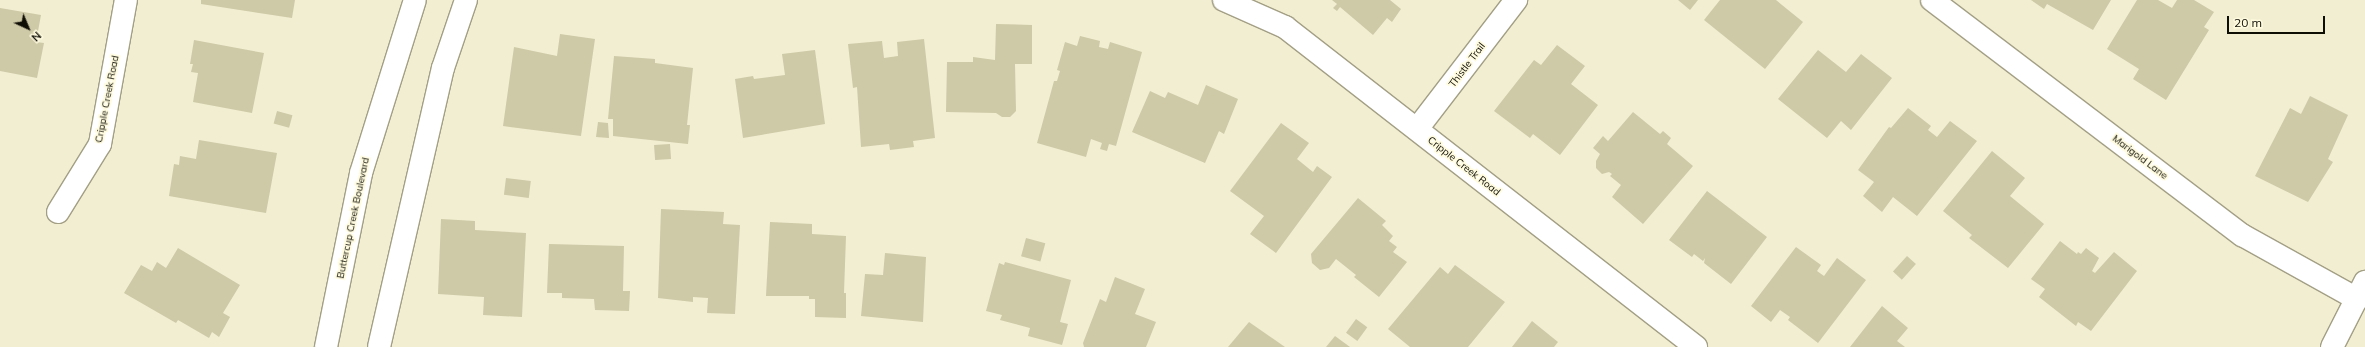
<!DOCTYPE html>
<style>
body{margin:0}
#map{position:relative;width:2365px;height:347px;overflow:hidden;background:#f1eed2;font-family:Mulish,sans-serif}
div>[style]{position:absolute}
.building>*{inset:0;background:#cec9a6;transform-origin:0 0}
.roads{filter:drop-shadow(1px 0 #a39f85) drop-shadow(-1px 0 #a39f85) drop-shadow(0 1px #a39f85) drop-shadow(0 -1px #a39f85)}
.minor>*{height:22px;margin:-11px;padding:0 11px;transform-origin:11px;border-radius:11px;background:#fff}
.tertiary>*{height:22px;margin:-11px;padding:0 11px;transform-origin:11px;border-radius:11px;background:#fff}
span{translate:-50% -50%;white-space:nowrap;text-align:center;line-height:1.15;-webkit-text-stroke:3.5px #fffbdf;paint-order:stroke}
.street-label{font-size:10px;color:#0f0e05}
.north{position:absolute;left:8px;top:8px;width:40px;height:40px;-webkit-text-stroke:3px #fffbdf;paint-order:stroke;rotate:136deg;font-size:11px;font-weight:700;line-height:16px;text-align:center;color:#0f0e05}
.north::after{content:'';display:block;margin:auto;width:14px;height:18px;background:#0f0e05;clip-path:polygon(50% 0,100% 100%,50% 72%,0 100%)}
.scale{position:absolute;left:2227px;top:16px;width:98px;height:18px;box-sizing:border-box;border:2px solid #0f0e05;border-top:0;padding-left:5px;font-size:12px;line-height:14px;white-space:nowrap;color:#0f0e05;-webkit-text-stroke:3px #fffbdf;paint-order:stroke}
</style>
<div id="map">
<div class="building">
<div style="clip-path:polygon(201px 0,295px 0,292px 18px,201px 4px)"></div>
<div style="clip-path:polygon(1332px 0,1390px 0,1401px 9px,1392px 22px,1387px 18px,1373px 35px,1340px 7px,1337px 11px,1333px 8px,1337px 4px)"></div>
<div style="clip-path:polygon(1678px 0,1698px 0,1690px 10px)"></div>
<div style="clip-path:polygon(1720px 0,1776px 0,1803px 22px,1765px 69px,1704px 20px)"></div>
<div style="clip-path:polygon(2031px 0,2111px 0,2093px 30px,2047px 4px,2044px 9px)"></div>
<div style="clip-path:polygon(2137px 0,2158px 0,2172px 8px,2177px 0,2194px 0,2214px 12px,2204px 27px,2209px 30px,2166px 100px,2133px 79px,2139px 69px,2107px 49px)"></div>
<div style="clip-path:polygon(0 8px,41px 15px,36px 42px,44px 43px,37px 78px,0 71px)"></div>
<div style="clip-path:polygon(996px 24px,1032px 25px,1032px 64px,1015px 64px,1016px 111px,1010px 117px,1002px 117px,996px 113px,946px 112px,947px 62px,973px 62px,973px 57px,995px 60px)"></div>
<div style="clip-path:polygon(560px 34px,595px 39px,581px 136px,503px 126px,514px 47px,557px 56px)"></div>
<div style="clip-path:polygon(1080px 36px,1100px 41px,1099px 47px,1108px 49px,1110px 42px,1142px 52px,1116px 146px,1109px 144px,1107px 151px,1100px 149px,1102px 143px,1091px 139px,1086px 157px,1037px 143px,1054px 81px,1057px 81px,1060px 71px,1057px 70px,1065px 42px,1077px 46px)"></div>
<div style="clip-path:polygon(924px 39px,935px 138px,913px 141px,914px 147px,890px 150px,889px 144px,861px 147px,857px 87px,853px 88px,848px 44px,882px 41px,884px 58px,898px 56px,897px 42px)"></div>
<div style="clip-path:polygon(194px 40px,264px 53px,252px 113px,193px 102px,198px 73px,191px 72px,193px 64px,190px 64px)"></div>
<div style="clip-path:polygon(1557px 45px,1585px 66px,1571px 84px,1598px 105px,1560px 155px,1533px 134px,1530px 138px,1494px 111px,1534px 60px,1541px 65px)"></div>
<div style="clip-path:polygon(815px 50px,825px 124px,743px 138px,735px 79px,753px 76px,754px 79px,785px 75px,782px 54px)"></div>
<div style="clip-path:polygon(1818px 50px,1846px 72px,1861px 54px,1892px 78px,1851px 130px,1841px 121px,1827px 138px,1778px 99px)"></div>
<div style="clip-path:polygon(614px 56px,655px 59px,655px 63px,693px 68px,687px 125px,690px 125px,688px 144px,613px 136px,613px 119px,608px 119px)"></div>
<div style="clip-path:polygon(1206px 85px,1238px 99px,1224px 134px,1219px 131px,1205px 163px,1132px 132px,1150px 91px,1165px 98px,1168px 92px,1198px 105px)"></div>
<div style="clip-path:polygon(2310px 96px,2348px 115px,2328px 159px,2333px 162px,2308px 202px,2255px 176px,2290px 108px,2301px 114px)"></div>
<div style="clip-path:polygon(1908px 108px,1931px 126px,1928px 130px,1937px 137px,1950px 121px,1977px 141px,1917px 216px,1893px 197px,1882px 212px,1863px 196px,1874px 182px,1858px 170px,1889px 127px,1891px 128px)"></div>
<div style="left:277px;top:111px;width:16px;height:13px;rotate:15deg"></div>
<div style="clip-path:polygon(1633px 112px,1660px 134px,1663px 131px,1671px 138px,1667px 144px,1693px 166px,1643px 224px,1612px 197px,1621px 185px,1610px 176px,1612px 174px,1609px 172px,1602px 174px,1596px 168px,1596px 161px,1600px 154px,1593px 148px,1603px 136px,1608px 141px)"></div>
<div style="clip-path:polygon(598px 122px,608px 123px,609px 138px,596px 137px)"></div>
<div style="clip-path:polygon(1281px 123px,1309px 143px,1297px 159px,1313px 172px,1317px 166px,1332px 177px,1276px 253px,1250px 234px,1264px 216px,1230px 191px)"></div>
<div style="clip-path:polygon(199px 140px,277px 153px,266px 213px,169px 196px,174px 164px,179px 165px,180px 156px,196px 159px)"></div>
<div style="left:670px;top:144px;width:15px;height:16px;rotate:86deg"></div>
<div style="clip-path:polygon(1992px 151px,2025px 178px,2010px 196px,2044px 224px,2008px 268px,1969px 238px,1972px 235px,1943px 211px)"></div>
<div style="left:506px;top:178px;width:25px;height:17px;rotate:7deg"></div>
<div style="clip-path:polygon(1707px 191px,1767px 237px,1731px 284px,1704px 263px,1705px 258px,1703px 261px,1694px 254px,1692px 257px,1669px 240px)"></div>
<div style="clip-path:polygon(1358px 198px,1386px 221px,1382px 225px,1393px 236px,1389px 241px,1397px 247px,1393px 252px,1407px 262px,1379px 297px,1354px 277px,1356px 275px,1336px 259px,1329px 268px,1320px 270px,1312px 263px,1311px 254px)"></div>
<div style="clip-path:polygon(661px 209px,724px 212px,723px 224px,740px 225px,735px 314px,707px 313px,708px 298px,693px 297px,693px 302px,658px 298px)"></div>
<div style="clip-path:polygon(441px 219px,475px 221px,475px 230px,526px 233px,522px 317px,483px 315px,484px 297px,438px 294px)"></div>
<div style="clip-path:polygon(770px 222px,812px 224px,812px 234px,846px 236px,844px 293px,846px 293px,846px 318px,815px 317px,815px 299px,809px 299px,809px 296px,766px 296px)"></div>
<div style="left:1026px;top:238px;width:20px;height:19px;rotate:15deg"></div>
<div style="clip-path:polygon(2060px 241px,2077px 254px,2078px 252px,2081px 254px,2086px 248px,2099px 258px,2092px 271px,2095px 273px,2114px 252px,2137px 271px,2091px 331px,2078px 322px,2076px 326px,2039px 297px,2045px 289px,2031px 279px)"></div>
<div style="clip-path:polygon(549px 244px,624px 246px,623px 291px,630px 291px,629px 311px,595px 310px,594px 299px,562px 298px,562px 293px,547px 293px)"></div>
<div style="clip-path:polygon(1796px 247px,1821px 265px,1817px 271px,1824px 276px,1837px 258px,1866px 280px,1818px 343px,1788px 320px,1790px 317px,1780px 310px,1771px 322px,1751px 306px)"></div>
<div style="clip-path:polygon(178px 248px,240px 285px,223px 313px,230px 317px,219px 337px,212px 332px,209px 338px,178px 320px,176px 323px,124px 293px,141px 265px,152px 271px,157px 262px,166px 268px)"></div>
<div style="clip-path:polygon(885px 253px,926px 257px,923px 322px,861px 316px,865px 274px,883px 275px)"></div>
<div style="left:1907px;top:256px;width:12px;height:21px;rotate:42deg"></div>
<div style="clip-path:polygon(1005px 262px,1071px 280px,1060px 322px,1068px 324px,1062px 345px,1028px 336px,1030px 328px,1000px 320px,1002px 315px,986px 311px,999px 263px,1004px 265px)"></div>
<div style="clip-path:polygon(1455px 265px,1505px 302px,1468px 347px,1410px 347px,1388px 329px,1440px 267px,1448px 274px)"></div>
<div style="clip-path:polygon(1115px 277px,1145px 289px,1135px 314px,1156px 322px,1146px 347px,1084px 347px,1083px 343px,1100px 299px,1106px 302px)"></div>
<div style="clip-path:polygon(1882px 306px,1908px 328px,1897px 341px,1905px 347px,1850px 347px)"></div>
<div style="left:1356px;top:319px;width:14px;height:17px;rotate:36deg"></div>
<div style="clip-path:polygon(1532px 321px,1558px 342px,1554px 347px,1512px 347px)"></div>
<div style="clip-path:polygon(1249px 322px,1285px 347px,1228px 347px)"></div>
<div style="clip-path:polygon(1335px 336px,1350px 347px,1326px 347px)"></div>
</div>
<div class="roads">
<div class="minor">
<div style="left:1224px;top:0;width:67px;rotate:23.9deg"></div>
<div style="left:1285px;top:27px;width:521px;rotate:37.9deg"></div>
<div style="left:1932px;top:0;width:389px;rotate:37.2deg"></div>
<div style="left:2242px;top:235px;width:132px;rotate:29.1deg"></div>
<div style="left:1417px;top:129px;width:163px;rotate:-52.5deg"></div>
<div style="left:58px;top:212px;width:80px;rotate:-58.3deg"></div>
<div style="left:100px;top:144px;width:146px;rotate:-79.8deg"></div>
<div style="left:2332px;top:347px;width:73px;rotate:-63.1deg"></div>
</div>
<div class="tertiary">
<div style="left:326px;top:347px;width:177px;rotate:-78.6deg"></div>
<div style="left:361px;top:173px;width:181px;rotate:-72.7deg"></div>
<div style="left:379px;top:347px;width:286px;rotate:-77.1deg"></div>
<div style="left:443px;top:68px;width:72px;rotate:-71.3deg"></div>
</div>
</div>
<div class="street-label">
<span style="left:1467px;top:65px;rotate:-53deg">Thistle Trail</span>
<span style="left:107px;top:99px;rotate:-79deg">Cripple Creek Road</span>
<span style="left:2140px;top:157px;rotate:37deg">Marigold Lane</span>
<span style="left:1464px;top:166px;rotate:38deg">Cripple Creek Road</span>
<span style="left:353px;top:218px;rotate:-78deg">Buttercup Creek Boulevard</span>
</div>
<div class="north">N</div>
<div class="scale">20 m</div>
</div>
